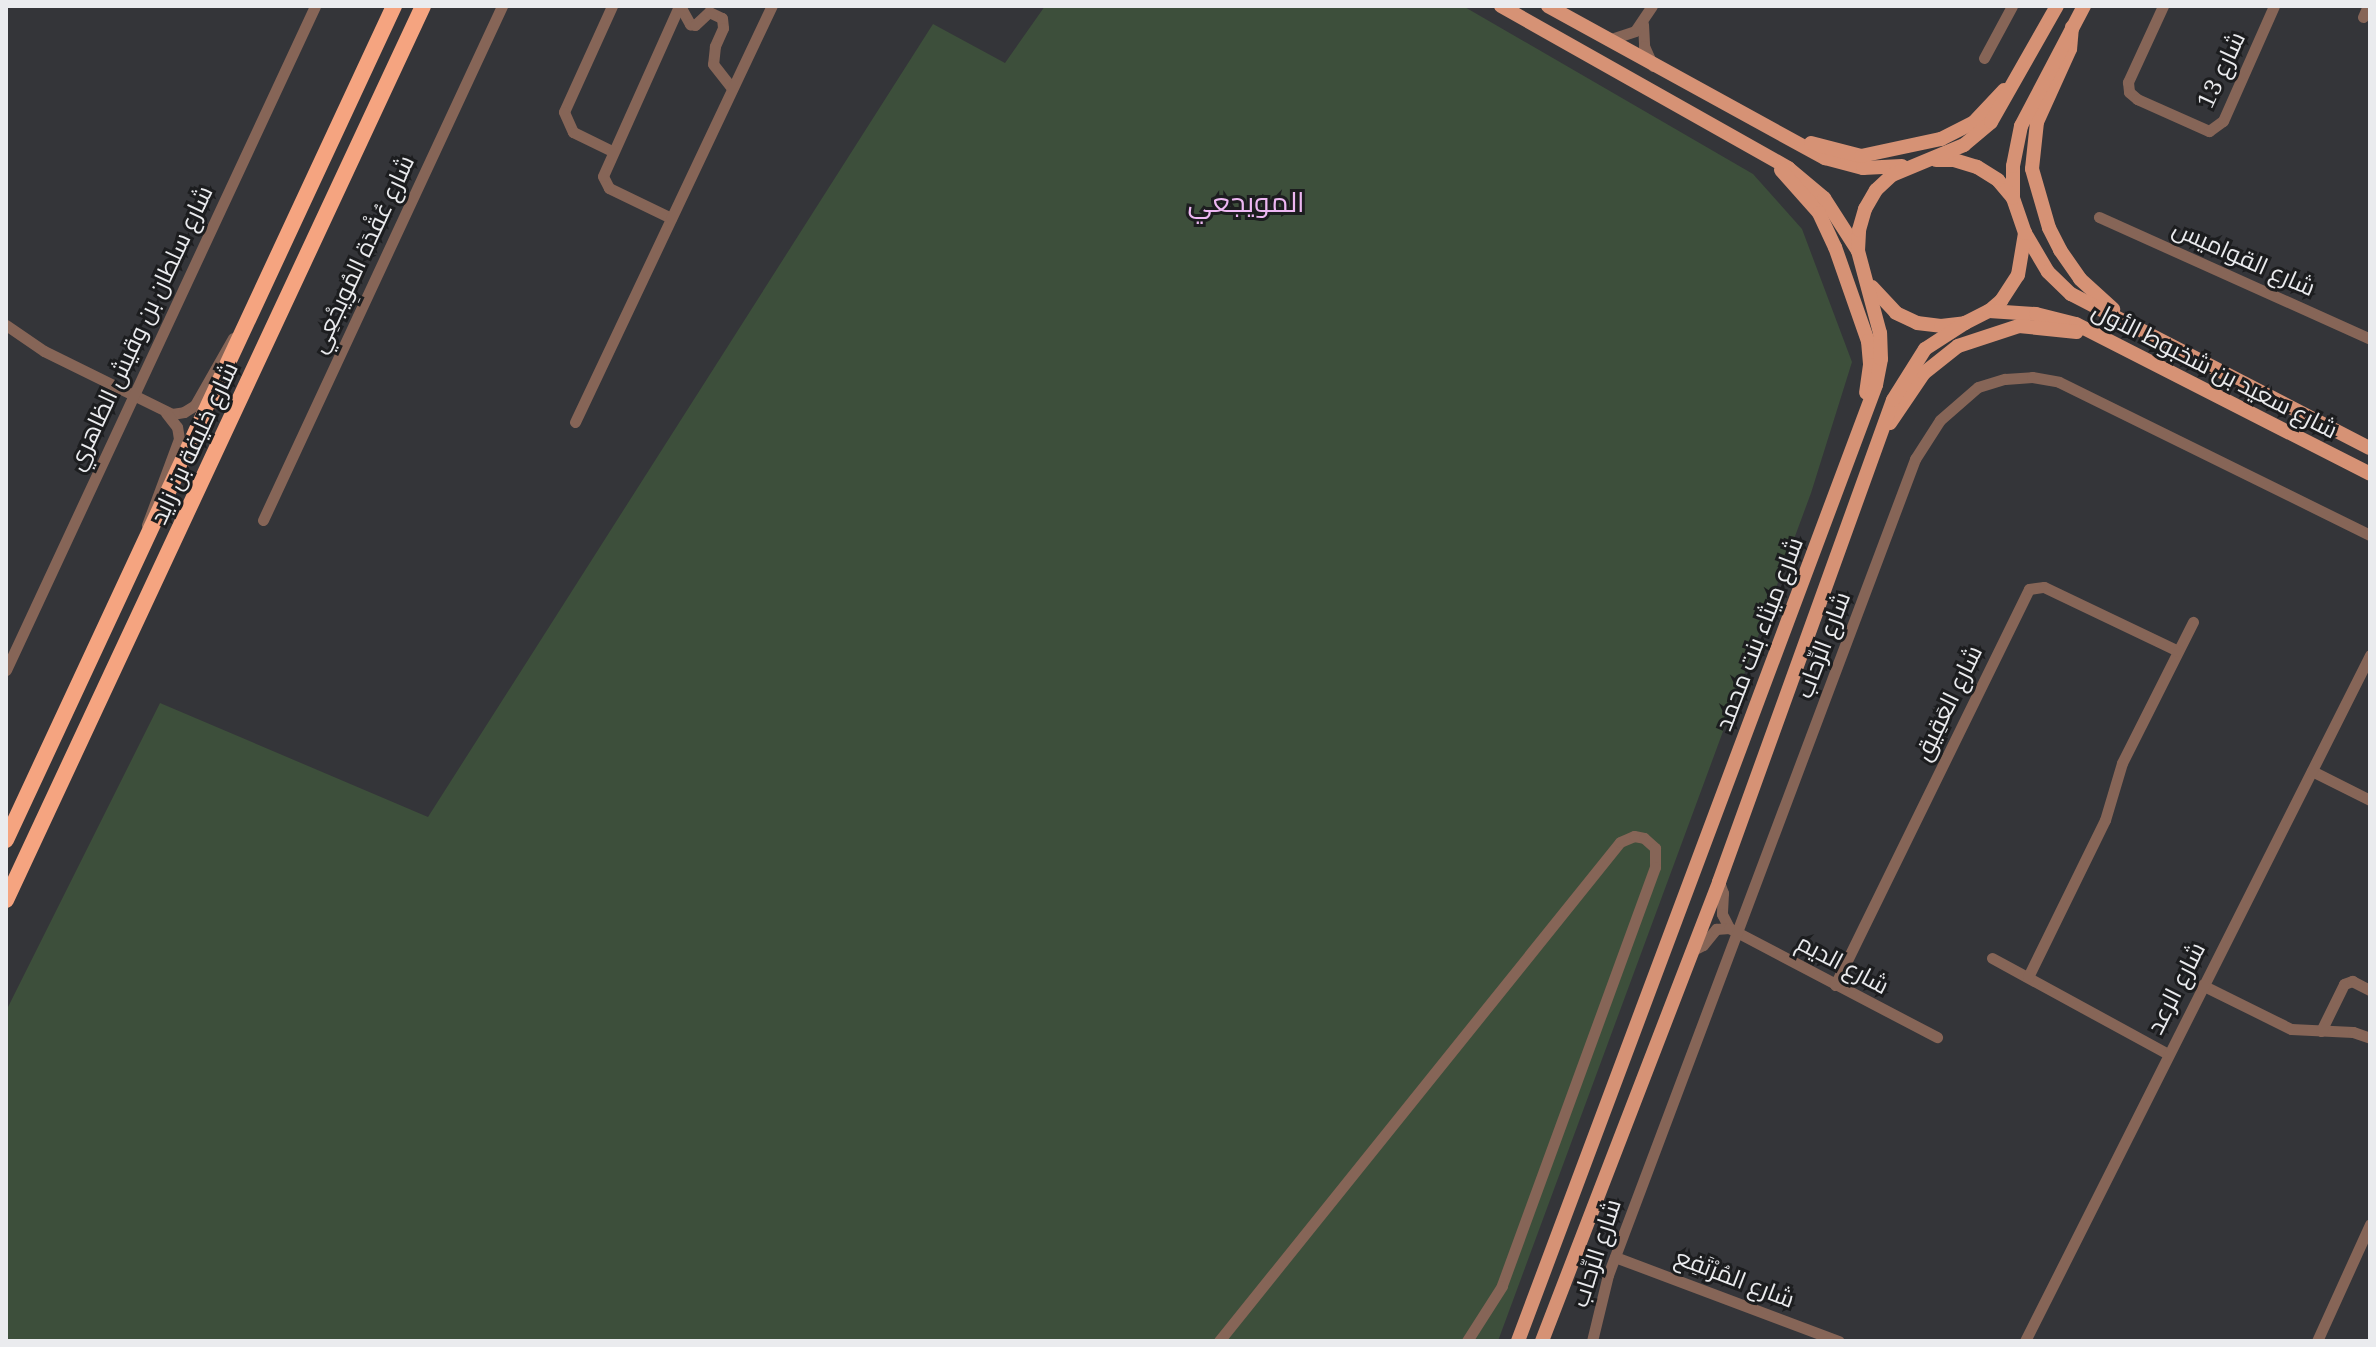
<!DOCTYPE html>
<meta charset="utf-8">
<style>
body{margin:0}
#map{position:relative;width:2376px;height:1347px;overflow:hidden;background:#343539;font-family:"IBM Plex Serif",Cairo,serif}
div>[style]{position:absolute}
.green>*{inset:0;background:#3d4f3b}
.minor>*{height:11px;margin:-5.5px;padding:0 5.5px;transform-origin:5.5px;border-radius:5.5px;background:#866557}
.major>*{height:14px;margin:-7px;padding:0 7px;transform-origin:7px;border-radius:7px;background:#d69275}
.highway>*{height:16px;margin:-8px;padding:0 8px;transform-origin:8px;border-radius:8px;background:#f5a480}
span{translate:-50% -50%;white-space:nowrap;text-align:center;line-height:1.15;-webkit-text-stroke:6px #1c1d1f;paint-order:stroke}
.street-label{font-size:24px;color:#eaebee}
.quarter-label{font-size:28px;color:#edb7f2}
.frame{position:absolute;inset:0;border:8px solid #eaebee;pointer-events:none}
</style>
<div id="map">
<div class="green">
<div style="clip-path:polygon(1045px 6px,1463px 6px,1753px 174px,1802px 229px,1852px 362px,1811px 493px,1498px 1341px,6px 1341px,6px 1011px,160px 703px,428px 817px,933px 24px,1005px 63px)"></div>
</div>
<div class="minor">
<div style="left:612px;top:6px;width:116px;rotate:114.4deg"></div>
<div style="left:564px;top:112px;width:22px;rotate:66deg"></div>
<div style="left:573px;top:132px;width:43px;rotate:26deg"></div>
<div style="left:680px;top:6px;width:21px;rotate:61deg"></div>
<div style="left:690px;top:24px;width:5px;rotate:11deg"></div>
<div style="left:695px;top:25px;width:19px;rotate:-43deg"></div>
<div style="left:709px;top:12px;width:14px;rotate:25deg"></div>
<div style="left:722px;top:18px;width:10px;rotate:84deg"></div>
<div style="left:723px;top:28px;width:20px;rotate:114deg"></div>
<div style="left:715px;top:46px;width:18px;rotate:96deg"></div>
<div style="left:713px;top:64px;width:31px;rotate:52deg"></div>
<div style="left:2163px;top:6px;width:84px;rotate:114.7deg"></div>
<div style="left:2128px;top:82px;width:10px;rotate:84deg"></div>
<div style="left:2129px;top:92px;width:11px;rotate:41deg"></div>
<div style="left:2137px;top:99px;width:79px;rotate:24deg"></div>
<div style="left:2209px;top:131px;width:17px;rotate:-36deg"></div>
<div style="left:2223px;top:121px;width:126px;rotate:-66.1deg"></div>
<div style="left:2363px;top:17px;width:12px;rotate:-66deg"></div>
<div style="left:1643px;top:24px;width:22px;rotate:87deg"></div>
<div style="left:1644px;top:46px;width:22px;rotate:66deg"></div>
<div style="left:1608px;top:40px;width:28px;rotate:-18deg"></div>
<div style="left:1635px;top:31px;width:30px;rotate:-56deg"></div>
<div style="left:1984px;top:58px;width:59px;rotate:-61.7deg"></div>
<div style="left:2099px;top:217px;width:297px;rotate:24.2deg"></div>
<div style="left:671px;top:218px;width:69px;rotate:-154.2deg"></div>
<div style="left:609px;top:188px;width:13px;rotate:-117deg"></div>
<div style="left:603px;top:176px;width:186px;rotate:-65.9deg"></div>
<div style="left:6px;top:325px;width:46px;rotate:34.4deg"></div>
<div style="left:44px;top:351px;width:143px;rotate:26.2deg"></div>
<div style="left:172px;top:414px;width:12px;rotate:-9deg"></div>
<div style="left:184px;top:412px;width:13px;rotate:-32deg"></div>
<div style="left:195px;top:405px;width:77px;rotate:-60.4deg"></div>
<div style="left:575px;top:422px;width:460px;rotate:-64.7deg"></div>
<div style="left:263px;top:520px;width:567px;rotate:-65.06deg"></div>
<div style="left:147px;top:525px;width:92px;rotate:-69.6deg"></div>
<div style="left:179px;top:439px;width:12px;rotate:-99deg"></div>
<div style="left:177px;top:427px;width:18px;rotate:-128deg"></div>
<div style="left:6px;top:670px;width:732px;rotate:-65.04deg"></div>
<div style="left:2312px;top:771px;width:65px;rotate:26.6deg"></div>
<div style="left:1719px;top:882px;width:12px;rotate:70deg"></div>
<div style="left:1723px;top:893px;width:21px;rotate:93deg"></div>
<div style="left:1722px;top:914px;width:16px;rotate:63deg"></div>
<div style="left:1693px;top:950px;width:11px;rotate:-27deg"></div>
<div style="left:1703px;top:945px;width:21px;rotate:-51deg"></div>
<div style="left:1716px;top:929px;width:13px;rotate:-4deg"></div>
<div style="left:1729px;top:928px;width:235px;rotate:27.7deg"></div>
<div style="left:1992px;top:958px;width:200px;rotate:28.6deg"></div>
<div style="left:2028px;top:977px;width:175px;rotate:-63.9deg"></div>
<div style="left:2105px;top:820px;width:59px;rotate:-73.4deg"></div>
<div style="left:2122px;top:763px;width:158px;rotate:-63.3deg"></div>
<div style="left:1835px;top:985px;width:441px;rotate:-63.9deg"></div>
<div style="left:2029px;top:589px;width:15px;rotate:-8deg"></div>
<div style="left:2044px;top:587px;width:148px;rotate:25.5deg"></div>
<div style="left:2202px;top:985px;width:99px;rotate:26.3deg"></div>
<div style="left:2291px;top:1029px;width:62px;rotate:2.8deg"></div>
<div style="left:2353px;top:1032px;width:18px;rotate:19deg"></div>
<div style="left:2321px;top:1031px;width:52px;rotate:-63.9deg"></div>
<div style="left:2344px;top:984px;width:9px;rotate:-21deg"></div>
<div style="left:2352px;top:981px;width:20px;rotate:27deg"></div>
<div style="left:1615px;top:1257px;width:239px;rotate:20.6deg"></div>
<div style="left:1219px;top:1341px;width:640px;rotate:-51.21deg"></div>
<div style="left:1620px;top:842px;width:15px;rotate:-23deg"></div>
<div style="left:1634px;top:836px;width:10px;rotate:11deg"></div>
<div style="left:1644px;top:838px;width:15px;rotate:42deg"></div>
<div style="left:1655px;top:848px;width:19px;rotate:90deg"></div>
<div style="left:1655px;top:867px;width:446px;rotate:110.1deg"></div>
<div style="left:1502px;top:1286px;width:65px;rotate:122.5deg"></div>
<div style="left:1592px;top:1341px;width:68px;rotate:-76.4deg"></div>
<div style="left:1608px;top:1275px;width:872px;rotate:-69.38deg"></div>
<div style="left:1915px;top:459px;width:46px;rotate:-57.3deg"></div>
<div style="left:1940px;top:420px;width:50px;rotate:-41deg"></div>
<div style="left:1978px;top:387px;width:28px;rotate:-17deg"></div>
<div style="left:2005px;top:379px;width:27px;rotate:-4deg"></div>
<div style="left:2032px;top:377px;width:27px;rotate:10deg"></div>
<div style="left:2059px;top:382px;width:347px;rotate:26.2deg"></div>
<div style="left:2025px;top:1341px;width:768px;rotate:-63.3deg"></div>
<div style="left:2317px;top:1341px;width:128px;rotate:-65.6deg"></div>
</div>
<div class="major">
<div style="left:1501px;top:6px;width:330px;rotate:29.4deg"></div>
<div style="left:1788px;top:168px;width:47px;rotate:39.8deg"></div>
<div style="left:1824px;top:198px;width:63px;rotate:57.3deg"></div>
<div style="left:1548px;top:6px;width:316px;rotate:28.8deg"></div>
<div style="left:1825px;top:158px;width:39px;rotate:15deg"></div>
<div style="left:1863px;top:168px;width:39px;rotate:-3deg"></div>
<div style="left:2072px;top:27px;width:22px;rotate:95deg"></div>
<div style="left:2070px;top:49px;width:80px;rotate:114.3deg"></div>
<div style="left:2037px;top:122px;width:47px;rotate:96.1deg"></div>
<div style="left:2032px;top:169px;width:61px;rotate:73.9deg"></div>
<div style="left:2049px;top:228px;width:25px;rotate:63deg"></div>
<div style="left:2060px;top:250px;width:35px;rotate:55deg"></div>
<div style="left:2080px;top:279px;width:45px;rotate:42.3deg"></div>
<div style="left:1811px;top:143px;width:52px;rotate:14.6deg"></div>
<div style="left:1861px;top:156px;width:82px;rotate:-12deg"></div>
<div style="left:1941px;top:139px;width:37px;rotate:-27deg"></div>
<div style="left:1974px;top:122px;width:44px;rotate:-46.8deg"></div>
<div style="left:1781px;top:170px;width:57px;rotate:48.5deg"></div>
<div style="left:1819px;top:213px;width:38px;rotate:65deg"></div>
<div style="left:1835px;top:247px;width:100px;rotate:70.7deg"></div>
<div style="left:1868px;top:341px;width:24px;rotate:85deg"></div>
<div style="left:1870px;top:365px;width:28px;rotate:98deg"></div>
<div style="left:2013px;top:198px;width:32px;rotate:-90deg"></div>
<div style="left:2013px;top:166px;width:41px;rotate:-78.7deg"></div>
<div style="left:2021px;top:126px;width:136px;rotate:-62.3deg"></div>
<div style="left:2025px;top:233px;width:45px;rotate:59.5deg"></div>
<div style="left:2048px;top:272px;width:32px;rotate:44deg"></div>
<div style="left:2071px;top:294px;width:336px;rotate:27.3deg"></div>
<div style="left:1872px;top:287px;width:35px;rotate:47deg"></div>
<div style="left:1896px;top:313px;width:23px;rotate:25deg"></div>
<div style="left:1917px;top:323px;width:24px;rotate:7deg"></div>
<div style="left:1941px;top:326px;width:24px;rotate:-7deg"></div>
<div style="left:1965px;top:323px;width:27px;rotate:-27deg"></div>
<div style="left:1989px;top:311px;width:16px;rotate:-40deg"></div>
<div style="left:2001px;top:301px;width:31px;rotate:-57deg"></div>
<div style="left:2018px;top:275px;width:43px;rotate:-80.5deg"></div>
<div style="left:2025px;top:233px;width:37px;rotate:-109deg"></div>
<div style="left:2013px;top:198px;width:23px;rotate:-130deg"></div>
<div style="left:1998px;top:180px;width:25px;rotate:-148deg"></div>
<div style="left:1977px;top:167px;width:24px;rotate:-163deg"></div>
<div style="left:1954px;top:160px;width:18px;rotate:180deg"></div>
<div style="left:1989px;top:311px;width:47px;rotate:3.7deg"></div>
<div style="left:2036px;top:314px;width:41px;rotate:14deg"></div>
<div style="left:2076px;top:324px;width:330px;rotate:27deg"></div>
<div style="left:1890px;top:423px;width:60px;rotate:-55.8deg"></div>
<div style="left:1924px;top:373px;width:43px;rotate:-38.5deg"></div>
<div style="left:1958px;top:346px;width:64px;rotate:-18.2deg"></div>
<div style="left:2019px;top:326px;width:58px;rotate:5.9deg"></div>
<div style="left:1518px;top:1341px;width:1021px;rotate:-69.47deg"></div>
<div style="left:1876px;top:385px;width:26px;rotate:-79deg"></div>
<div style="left:1881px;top:359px;width:26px;rotate:-92deg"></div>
<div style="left:1880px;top:333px;width:85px;rotate:-105deg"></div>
<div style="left:1858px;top:251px;width:21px;rotate:-87deg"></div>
<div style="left:1859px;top:230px;width:22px;rotate:-74deg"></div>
<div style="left:1865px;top:209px;width:22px;rotate:-60deg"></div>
<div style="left:1876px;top:190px;width:22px;rotate:-43deg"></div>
<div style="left:1892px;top:175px;width:78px;rotate:-22.6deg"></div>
<div style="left:1964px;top:145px;width:35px;rotate:-40deg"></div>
<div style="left:1991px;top:122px;width:133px;rotate:-60.4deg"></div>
<div style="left:1542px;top:1341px;width:492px;rotate:-68.9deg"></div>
<div style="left:1719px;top:882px;width:512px;rotate:-70.15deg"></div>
<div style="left:1893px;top:400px;width:60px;rotate:-57.9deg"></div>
<div style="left:1925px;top:349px;width:48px;rotate:-33deg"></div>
</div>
<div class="highway">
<div style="left:6px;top:840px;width:920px;rotate:-65.05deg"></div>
<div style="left:6px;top:900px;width:986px;rotate:-64.99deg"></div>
</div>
<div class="street-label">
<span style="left:2221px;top:70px;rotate:-65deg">شارع 13</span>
<span style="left:362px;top:254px;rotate:-65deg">شارع عُقْدَة المُوِيجْعِي</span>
<span style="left:2244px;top:258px;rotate:24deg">شارع القواميس</span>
<span style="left:140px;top:328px;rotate:-65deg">شارع سلطان بن وقيش الظاهري</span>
<span style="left:2215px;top:370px;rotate:27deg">شارع سعيد بن شخبوط الأول</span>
<span style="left:194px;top:443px;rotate:-65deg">شارع خليفة بن زايد</span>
<span style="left:1759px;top:634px;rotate:-69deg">شارع ميثاء بنت محمد</span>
<span style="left:1823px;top:645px;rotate:-69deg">شارع الرِّحاب</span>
<span style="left:1948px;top:703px;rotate:-64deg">شارع العَقِيق</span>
<span style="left:1843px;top:964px;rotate:28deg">شارع الديم</span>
<span style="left:2176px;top:988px;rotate:-63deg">شارع الرعد</span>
<span style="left:1596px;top:1253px;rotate:-72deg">شارع الرِّحاب</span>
<span style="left:1735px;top:1278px;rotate:21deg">شارع المُرْتَفِع</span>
</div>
<div class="quarter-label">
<span style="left:1246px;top:202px">المويجعي</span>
</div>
<div class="frame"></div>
</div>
